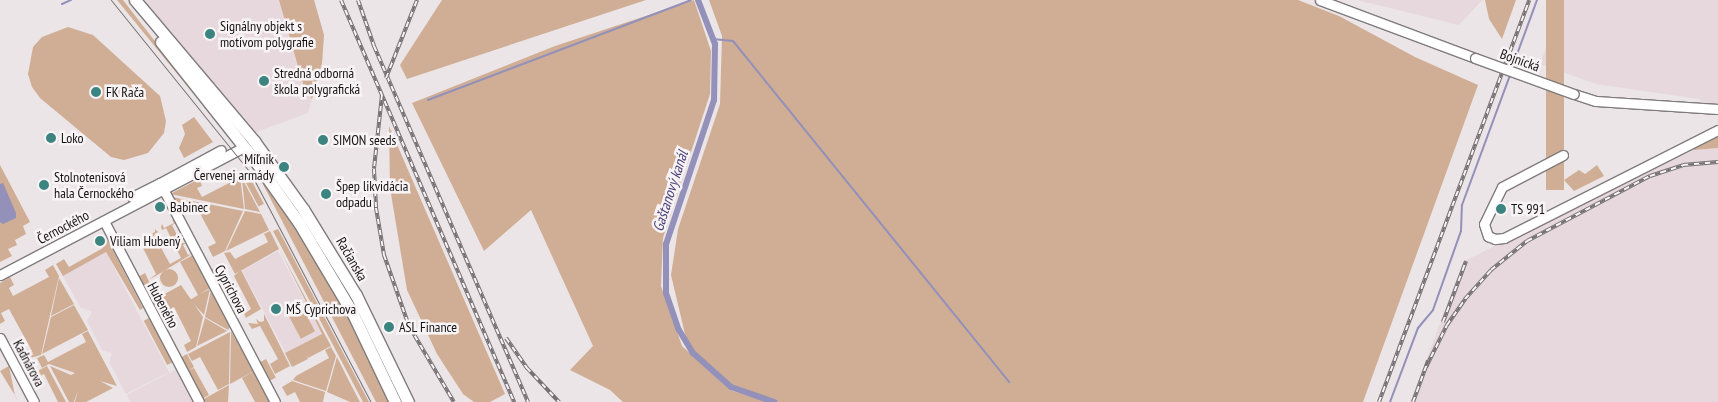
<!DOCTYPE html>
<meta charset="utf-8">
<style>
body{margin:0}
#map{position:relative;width:1718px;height:402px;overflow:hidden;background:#ebe5e7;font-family:"PT Sans Narrow",sans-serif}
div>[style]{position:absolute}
.built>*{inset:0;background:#e6d8dd;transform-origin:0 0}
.green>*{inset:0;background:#d0ae95;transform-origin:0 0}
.round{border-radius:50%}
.water>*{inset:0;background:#9390b9}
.stream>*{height:2px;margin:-1px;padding:0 1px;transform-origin:1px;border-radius:1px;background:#9390b9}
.canal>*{height:6px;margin:-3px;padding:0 3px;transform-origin:3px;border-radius:3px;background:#9390b9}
.roads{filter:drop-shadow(1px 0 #807b7c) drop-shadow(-1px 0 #807b7c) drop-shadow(0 1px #807b7c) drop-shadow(0 -1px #807b7c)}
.minor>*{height:9px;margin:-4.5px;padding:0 4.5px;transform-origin:4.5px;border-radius:4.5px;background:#fff}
.major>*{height:11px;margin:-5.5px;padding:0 5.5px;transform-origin:5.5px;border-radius:5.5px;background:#fff}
.tram>*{height:1px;margin:-0.5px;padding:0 0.5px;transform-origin:0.5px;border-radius:0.5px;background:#757172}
.rail>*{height:4px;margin-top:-2px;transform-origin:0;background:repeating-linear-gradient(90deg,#f8f3f5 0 5.5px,#757172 0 11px);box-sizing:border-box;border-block:1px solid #757172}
.bridges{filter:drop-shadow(1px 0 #807b7c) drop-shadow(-1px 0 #807b7c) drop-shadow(0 1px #807b7c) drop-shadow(0 -1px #807b7c)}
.minor-bridge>*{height:9px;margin:-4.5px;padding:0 4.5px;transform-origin:4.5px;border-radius:4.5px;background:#fff}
.dots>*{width:14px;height:14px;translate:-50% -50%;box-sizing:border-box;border:2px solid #f8f3f5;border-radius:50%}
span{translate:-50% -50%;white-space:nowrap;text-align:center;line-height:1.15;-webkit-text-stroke:5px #f8f3f5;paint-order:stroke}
.poi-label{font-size:14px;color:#141213}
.left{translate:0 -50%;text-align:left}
.right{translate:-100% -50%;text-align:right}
.street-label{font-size:14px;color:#141213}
.water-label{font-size:15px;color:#484077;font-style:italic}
</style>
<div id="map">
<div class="built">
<div style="clip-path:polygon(143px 0,314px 0,324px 35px,322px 63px,308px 113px,256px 132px)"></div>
<div style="clip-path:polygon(1357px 0,1482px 0,1459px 25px)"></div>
<div style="clip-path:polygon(1564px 0,1718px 0,1718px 116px,1699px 99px,1596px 84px,1540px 64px)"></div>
<div style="clip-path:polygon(1718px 148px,1718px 402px,1410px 402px,1464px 261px,1694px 150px)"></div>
<div style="left:278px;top:251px;width:94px;height:41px;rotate:62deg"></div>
<div style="clip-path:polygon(106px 252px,169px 372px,126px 394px,109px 362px,112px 353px,102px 350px,87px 321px,92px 312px,80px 307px,63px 276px)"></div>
<div style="clip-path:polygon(176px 369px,194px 402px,130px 402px,127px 395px)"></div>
</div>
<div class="green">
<div style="clip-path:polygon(117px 0,123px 0,233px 142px)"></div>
<div style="clip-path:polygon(279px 0,314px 0,324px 35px,322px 63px,312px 99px,304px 87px)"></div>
<div style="clip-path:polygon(442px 0,646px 0,407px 79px,400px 65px)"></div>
<div style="clip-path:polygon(694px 0,711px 51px,710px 94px,663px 238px,661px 286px,682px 346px,730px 390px,767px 402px,623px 402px,610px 390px,570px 370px,593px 346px,531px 210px,484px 251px,412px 103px,555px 46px)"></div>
<div style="clip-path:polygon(709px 0,1298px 0,1339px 16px,1415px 57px,1478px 85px,1363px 402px,774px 402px,731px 387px,689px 351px,671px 275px,678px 229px,720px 104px,722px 36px)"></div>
<div style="clip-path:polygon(1485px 0,1516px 0,1502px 39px,1489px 19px)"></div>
<div style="left:1546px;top:0;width:18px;height:190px"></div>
<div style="clip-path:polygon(68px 27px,93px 35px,160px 96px,166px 121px,164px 133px,148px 153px,124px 160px,111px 157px,40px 98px,32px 87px,28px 74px,33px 47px,42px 37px)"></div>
<div style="clip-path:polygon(194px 117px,213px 142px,184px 158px,179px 148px,185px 134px,182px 125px)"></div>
<div style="clip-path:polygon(389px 126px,505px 394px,490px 402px,474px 402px,463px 394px,437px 354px,407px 290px,390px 188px)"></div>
<div style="clip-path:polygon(1718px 134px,1718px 148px,1694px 150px,1694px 147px)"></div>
<div style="clip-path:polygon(0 165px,30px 222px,23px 226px,26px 234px,15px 240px,17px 245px,8px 249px,12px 256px,0 262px)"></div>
<div style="clip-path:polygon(1597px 165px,1604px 176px,1574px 191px,1564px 180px,1579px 170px,1585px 174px)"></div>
<div style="clip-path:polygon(254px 167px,328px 277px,392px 402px,376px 402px)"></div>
<div style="clip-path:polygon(231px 172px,240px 176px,244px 209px,170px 194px,199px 179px,202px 186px,197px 188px,202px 197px,235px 180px)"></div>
<div style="left:247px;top:172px;width:36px;height:6px;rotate:62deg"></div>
<div style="clip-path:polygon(242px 179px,244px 182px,260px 212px,245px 209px)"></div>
<div style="clip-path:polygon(172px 197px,202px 203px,181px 214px)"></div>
<div style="clip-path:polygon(203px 203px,243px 211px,225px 251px,213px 257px,208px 247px,216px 243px,204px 221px,198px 209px,191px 213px,190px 210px)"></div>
<div style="clip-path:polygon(245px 211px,261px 214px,269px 230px,226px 251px)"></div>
<div style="clip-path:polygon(172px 219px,176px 223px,172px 225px,181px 243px,186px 243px,183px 245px,188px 255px,192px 254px,149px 280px,156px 274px,139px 240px,131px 244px,155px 232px,155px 229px,158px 232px,154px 235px,170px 264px,181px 258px,166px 228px,162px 230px,161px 227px,162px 224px,164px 228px,174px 223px)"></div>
<div style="clip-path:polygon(278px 229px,294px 259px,369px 402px,363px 402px,273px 231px)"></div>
<div style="clip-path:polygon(270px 231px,279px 249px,235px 274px,224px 253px,230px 252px,235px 259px,268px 242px,264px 234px)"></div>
<div style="clip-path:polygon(106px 237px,143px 308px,140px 310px,106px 252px,63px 276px,56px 264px,64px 259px,69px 267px,103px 248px,100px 241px)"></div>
<div style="clip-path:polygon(280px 250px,331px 346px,308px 358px,306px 355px,308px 359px,292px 367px,285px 353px,322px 334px)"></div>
<div style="clip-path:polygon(193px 255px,210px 288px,200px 294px,210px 289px,204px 315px,190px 300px,198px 295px,180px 262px)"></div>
<div style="clip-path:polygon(53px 265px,59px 276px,41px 355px,26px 359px,24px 355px,32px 351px,9px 309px,1px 313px,5px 321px,0 324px,0 283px,10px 277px,14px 285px,9px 288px,13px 296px,49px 277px,45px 270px)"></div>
<div style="clip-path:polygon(217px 266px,228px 286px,221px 290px,211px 270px)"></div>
<div class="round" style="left:160px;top:269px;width:18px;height:18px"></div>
<div style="clip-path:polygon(241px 270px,261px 309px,246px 318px,244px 314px,251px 309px,234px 276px)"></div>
<div style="clip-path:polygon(145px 273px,155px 294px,149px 298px,138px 277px)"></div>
<div style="clip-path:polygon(59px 278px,74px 304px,51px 316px)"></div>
<div style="clip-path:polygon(181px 285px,203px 317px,196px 347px,187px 352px,184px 345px,191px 341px,174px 307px,166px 311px,159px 297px)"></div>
<div style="clip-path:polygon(211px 290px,230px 327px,228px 330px,205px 317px)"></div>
<div style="clip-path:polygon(157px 298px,168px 317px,161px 321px,151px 301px)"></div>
<div style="left:300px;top:303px;width:32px;height:16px;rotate:62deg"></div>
<div style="clip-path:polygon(74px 305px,88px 330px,42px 354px,51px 317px)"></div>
<div style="clip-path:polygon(264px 314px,290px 366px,275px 374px,270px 364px,278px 359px,260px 326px,252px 329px,248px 323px,258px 324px,256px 319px,260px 322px,264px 321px)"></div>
<div style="left:149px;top:318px;width:50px;height:6px;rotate:62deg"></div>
<div style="clip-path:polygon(205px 318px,227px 331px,197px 346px)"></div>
<div style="clip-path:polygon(88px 331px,117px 386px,100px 381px,113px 388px,86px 402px,75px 402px,78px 390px,74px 402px,69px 402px,50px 366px,71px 375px,75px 373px,49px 364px,42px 368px,37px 358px,44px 355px,48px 362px,86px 342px,82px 334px)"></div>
<div style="clip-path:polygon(231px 331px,254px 371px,230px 384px)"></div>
<div style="clip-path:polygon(230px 332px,229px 384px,218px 390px,200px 357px,192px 361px,188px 354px)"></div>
<div style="clip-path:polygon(331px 347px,336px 356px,326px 391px,293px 380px,296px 376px,329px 358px,325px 350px)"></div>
<div style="clip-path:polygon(187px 354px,194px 367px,189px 370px,194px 368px,209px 395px,202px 399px,193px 382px,198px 379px,193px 382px,180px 358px)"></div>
<div style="clip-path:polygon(337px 357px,349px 381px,360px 402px,350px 402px,327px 392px)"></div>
<div style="left:266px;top:359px;width:21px;height:8px;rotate:62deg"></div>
<div style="clip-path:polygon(9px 366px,15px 396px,19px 402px,0 371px)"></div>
<div style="clip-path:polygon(47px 366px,66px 402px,58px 402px,44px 374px,36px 378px,34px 373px)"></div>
<div style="clip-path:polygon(254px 371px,270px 402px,255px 402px,242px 378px)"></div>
<div style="clip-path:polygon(292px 381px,325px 392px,323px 402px,300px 402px,295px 392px,287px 396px,282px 387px)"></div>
<div style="clip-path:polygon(229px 385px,228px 402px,204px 402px,202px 400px)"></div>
</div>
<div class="water">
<div style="clip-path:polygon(3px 183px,16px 213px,16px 218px,3px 224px,0 222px,0 184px)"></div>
</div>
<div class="stream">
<div style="left:62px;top:4px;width:10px;rotate:-24deg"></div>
<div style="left:713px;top:39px;width:20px;rotate:6deg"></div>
<div style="left:733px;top:41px;width:439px;rotate:51deg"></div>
<div style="left:1512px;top:68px;width:72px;rotate:-69.8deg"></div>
<div style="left:428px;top:100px;width:281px;rotate:-20.8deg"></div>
<div style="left:1390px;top:402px;width:79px;rotate:-69.3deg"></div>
<div style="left:1418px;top:328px;width:23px;rotate:-50deg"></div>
<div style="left:1433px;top:310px;width:84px;rotate:-70.5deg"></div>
<div style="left:1461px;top:231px;width:26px;rotate:-88deg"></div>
<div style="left:1462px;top:205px;width:139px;rotate:-69.7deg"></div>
</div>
<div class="canal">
<div style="left:698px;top:0;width:47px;rotate:68.9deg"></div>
<div style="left:715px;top:44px;width:56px;rotate:91deg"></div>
<div style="left:714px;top:100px;width:152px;rotate:108.4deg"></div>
<div style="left:666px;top:244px;width:49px;rotate:90deg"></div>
<div style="left:666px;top:293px;width:39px;rotate:71deg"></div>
<div style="left:679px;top:330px;width:27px;rotate:59deg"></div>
<div style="left:693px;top:353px;width:51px;rotate:41.8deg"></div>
<div style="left:731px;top:387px;width:46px;rotate:19.2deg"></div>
</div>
<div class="roads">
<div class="minor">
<div style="left:1320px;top:0;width:165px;rotate:20.5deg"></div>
<div style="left:1574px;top:94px;width:23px;rotate:18deg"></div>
<div style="left:1596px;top:101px;width:122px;rotate:3.8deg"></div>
<div style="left:1563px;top:155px;width:69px;rotate:152.3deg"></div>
<div style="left:1502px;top:187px;width:41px;rotate:115.9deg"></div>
<div style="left:1484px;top:224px;width:13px;rotate:72deg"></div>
<div style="left:1488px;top:236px;width:8px;rotate:23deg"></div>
<div style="left:1495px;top:239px;width:9px;rotate:-6deg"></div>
<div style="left:1504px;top:238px;width:240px;rotate:-26.8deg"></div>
<div style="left:160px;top:183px;width:69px;rotate:-28.4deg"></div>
<div style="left:132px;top:197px;width:31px;rotate:-27deg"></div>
<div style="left:160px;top:183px;width:247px;rotate:62.3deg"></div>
<div style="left:104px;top:221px;width:204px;rotate:62.3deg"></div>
<div style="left:0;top:275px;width:276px;rotate:-27.7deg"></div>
<div style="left:0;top:338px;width:72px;rotate:62deg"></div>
</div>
<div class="major">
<div style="left:135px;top:0;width:185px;rotate:49.8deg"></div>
<div style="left:254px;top:141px;width:84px;rotate:54.2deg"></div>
<div style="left:303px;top:209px;width:101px;rotate:58.4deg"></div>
<div style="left:356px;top:295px;width:119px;rotate:64.1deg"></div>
<div style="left:161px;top:42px;width:153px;rotate:51.6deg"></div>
<div style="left:256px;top:162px;width:75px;rotate:54.8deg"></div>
<div style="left:299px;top:223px;width:106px;rotate:59.3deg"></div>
<div style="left:353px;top:314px;width:98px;rotate:64.5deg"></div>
</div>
</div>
<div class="tram">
<div style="left:111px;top:0;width:221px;rotate:51.1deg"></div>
<div style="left:250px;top:172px;width:260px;rotate:62.3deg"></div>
</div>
<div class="rail">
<div style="left:341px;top:0;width:438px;rotate:66.7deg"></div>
<div style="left:358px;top:0;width:49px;rotate:70.8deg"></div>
<div style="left:374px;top:46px;width:388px;rotate:66.6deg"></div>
<div style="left:386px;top:78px;width:84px;rotate:-68.3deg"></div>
<div style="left:382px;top:95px;width:74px;rotate:96.2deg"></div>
<div style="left:374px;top:169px;width:39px;rotate:87deg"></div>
<div style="left:376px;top:208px;width:48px;rotate:80.3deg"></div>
<div style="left:384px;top:255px;width:75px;rotate:70.6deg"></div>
<div style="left:409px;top:326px;width:88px;rotate:59.4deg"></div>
<div style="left:1443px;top:322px;width:65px;rotate:-69.3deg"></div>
<div style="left:506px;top:338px;width:37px;rotate:55deg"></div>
<div style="left:527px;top:368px;width:47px;rotate:46.7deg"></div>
<div style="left:1426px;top:367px;width:47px;rotate:-63.4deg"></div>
<div style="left:1447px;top:325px;width:32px;rotate:-55deg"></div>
<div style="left:1465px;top:299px;width:39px;rotate:-48deg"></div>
<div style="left:1491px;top:270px;width:46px;rotate:-38.9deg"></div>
<div style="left:1527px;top:241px;width:139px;rotate:-27.9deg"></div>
<div style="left:1650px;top:176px;width:35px;rotate:-18deg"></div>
<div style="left:1683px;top:165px;width:35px;rotate:-5deg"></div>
<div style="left:1379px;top:402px;width:429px;rotate:-69.5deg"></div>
<div style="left:1413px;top:402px;width:44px;rotate:-69.9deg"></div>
</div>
<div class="bridges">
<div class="minor-bridge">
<div style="left:1475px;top:58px;width:105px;rotate:20deg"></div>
</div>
</div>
<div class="dots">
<div style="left:210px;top:34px;background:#3c8480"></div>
<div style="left:264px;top:81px;background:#3c8480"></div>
<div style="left:96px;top:92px;background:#3c8480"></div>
<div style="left:51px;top:138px;background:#3c8480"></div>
<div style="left:323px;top:140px;background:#3c8480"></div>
<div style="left:284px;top:167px;background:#3c8480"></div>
<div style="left:44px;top:185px;background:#3c8480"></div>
<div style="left:326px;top:194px;background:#3c8480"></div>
<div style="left:160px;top:207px;background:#3c8480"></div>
<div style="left:1501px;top:209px;background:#3c8480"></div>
<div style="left:100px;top:241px;background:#3c8480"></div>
<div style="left:276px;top:309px;background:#3c8480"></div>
<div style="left:389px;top:327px;background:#3c8480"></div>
</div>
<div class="poi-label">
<span class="left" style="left:220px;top:34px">Signálny objekt s<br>motívom polygrafie</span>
<span class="left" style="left:274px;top:81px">Stredná odborná<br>škola polygrafická</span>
<span class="left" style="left:106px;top:92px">FK Rača</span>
<span class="left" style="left:61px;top:138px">Loko</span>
<span class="left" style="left:333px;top:140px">SIMON seeds</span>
<span class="right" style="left:274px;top:167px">Míľnik<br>Červenej armády</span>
<span class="left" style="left:54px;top:185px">Stolnotenisová<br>hala Černockého</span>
<span class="left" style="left:336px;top:194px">Špep likvidácia<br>odpadu</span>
<span class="left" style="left:170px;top:207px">Babinec</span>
<span class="left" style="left:1511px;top:209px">TS 991</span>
<span class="left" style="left:110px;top:241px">Viliam Hubený</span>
<span class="left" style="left:286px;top:309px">MŠ Cyprichova</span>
<span class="left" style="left:399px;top:327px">ASL Finance</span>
</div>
<div class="street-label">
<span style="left:1520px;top:60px;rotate:20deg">Bojnická</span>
<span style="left:63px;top:227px;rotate:-28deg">Černockého</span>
<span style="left:352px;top:259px;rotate:60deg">Račianska</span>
<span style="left:231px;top:289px;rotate:62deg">Cyprichova</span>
<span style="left:163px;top:305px;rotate:62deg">Hubeného</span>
<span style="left:29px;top:363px;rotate:62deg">Kadnárova</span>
</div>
<div class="water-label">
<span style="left:670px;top:191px;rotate:-72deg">Gaštanový kanál</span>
</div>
</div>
